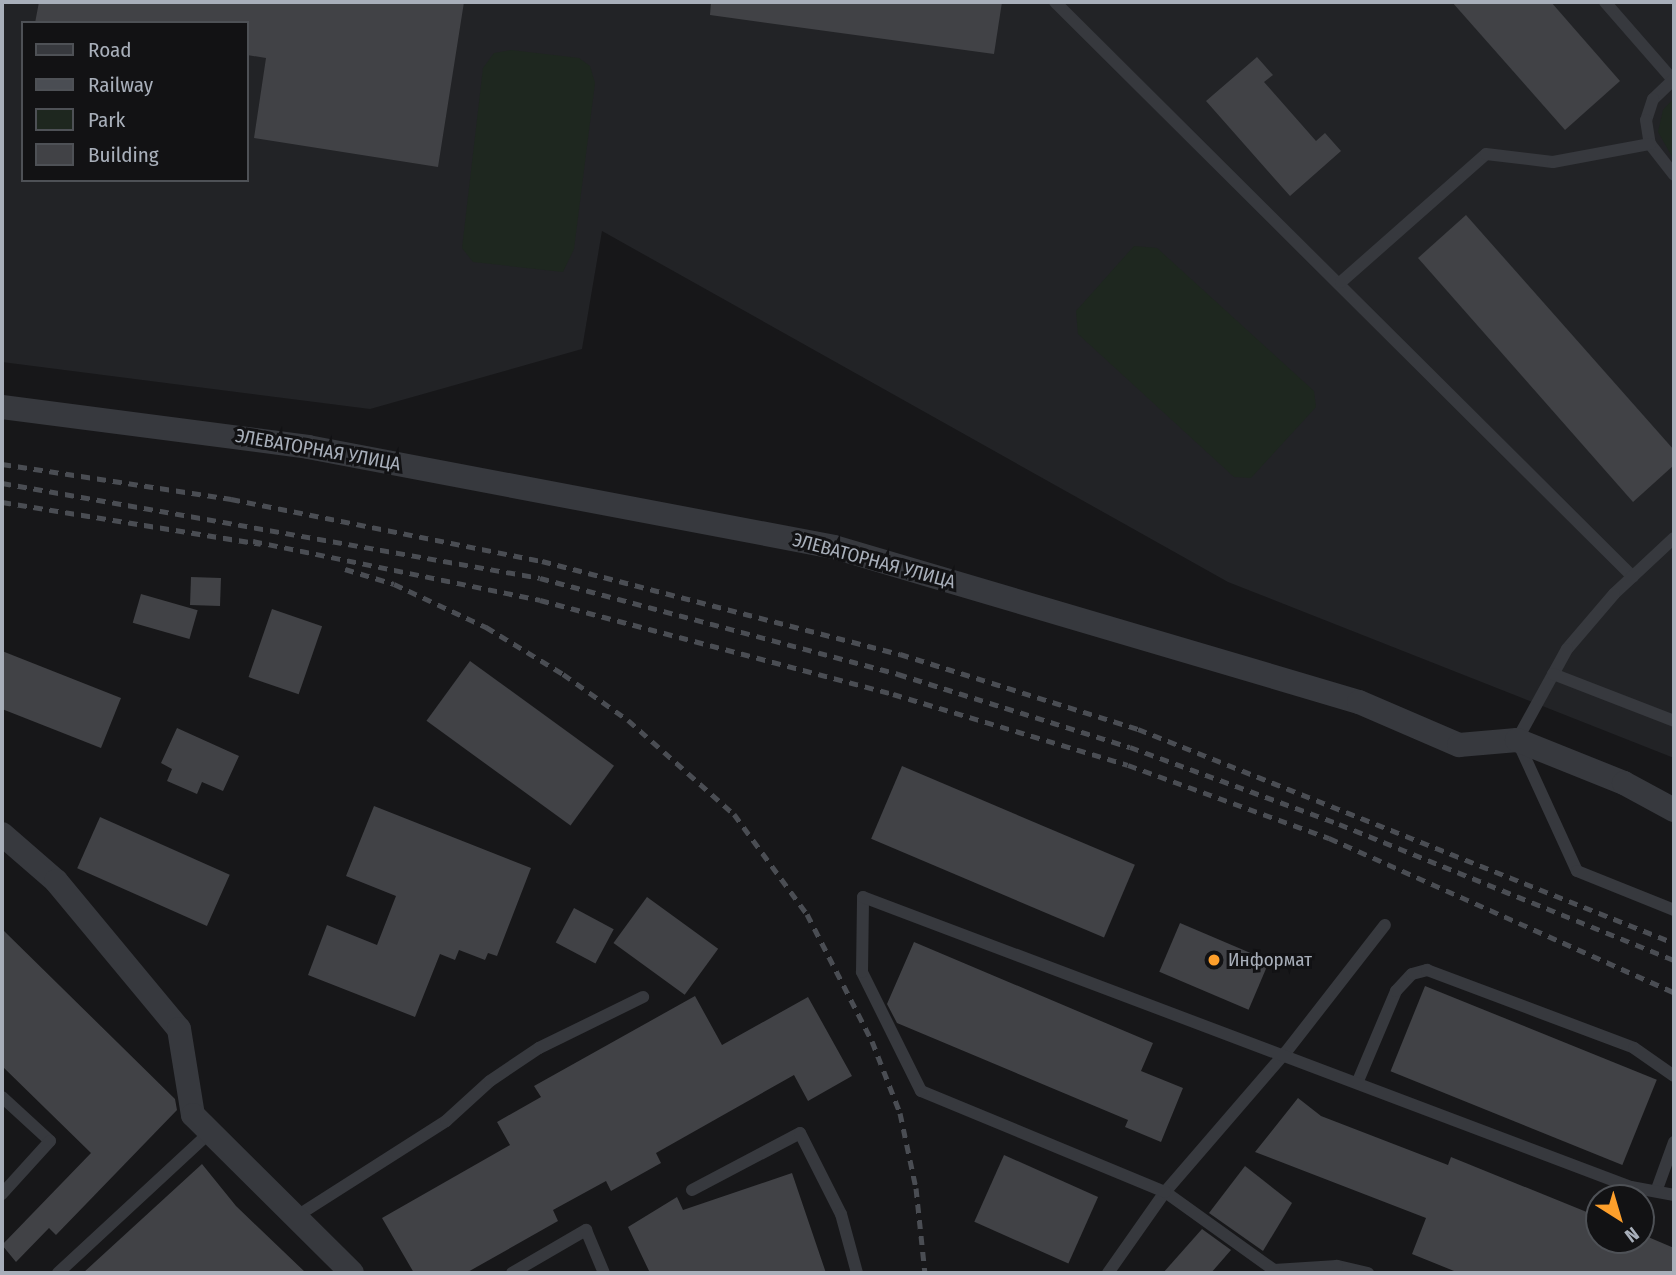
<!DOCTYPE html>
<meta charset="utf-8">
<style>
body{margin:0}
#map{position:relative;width:1676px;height:1275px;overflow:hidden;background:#171719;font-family:"Fira Sans Condensed",sans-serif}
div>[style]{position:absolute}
.built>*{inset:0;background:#222326}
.green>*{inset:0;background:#1e271f}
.building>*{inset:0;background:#414246;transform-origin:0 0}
.lane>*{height:12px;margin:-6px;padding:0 6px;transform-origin:6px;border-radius:6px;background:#37393e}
.street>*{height:24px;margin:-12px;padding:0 12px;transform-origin:12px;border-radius:12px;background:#37393e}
.rail>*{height:5px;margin-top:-2.5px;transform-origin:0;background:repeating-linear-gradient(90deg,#4a4d53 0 9px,transparent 0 16px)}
.dots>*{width:19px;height:19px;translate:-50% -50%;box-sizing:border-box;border:4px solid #121214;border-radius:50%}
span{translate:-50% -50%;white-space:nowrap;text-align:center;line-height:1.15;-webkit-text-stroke:6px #121214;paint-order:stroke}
.street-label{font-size:19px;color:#a8afba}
.poi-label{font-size:19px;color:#a8afba}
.left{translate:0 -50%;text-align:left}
.frame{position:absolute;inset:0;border:4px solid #a8afba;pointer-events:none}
.legend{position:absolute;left:21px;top:21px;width:228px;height:161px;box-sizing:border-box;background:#121214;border:2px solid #4e5156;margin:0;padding:9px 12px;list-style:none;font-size:21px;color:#a8afba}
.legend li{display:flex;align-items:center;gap:14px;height:35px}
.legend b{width:35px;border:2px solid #4e5156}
.north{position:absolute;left:1585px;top:1184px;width:70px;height:70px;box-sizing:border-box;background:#121214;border:2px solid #4e5156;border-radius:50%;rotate:143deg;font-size:19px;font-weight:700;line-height:28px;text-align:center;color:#a8afba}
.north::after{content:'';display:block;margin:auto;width:24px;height:32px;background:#fd9f2b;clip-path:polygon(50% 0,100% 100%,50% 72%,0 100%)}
</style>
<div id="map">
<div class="built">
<div style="clip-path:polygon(evenodd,2px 2px,1674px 2px,1674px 758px,1228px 582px,602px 231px,582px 349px,370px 409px,2px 362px,2px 2px,23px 23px,247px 23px,247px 180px,23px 180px,23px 23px)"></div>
</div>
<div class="green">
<div style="clip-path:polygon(511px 50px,579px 58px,590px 66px,595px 83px,574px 249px,563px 272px,473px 262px,462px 248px,483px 68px,494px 53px)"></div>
<div style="clip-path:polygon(1674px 98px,1674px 160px,1658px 132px,1663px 110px)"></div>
<div style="clip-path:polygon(1134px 246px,1157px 248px,1314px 391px,1316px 407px,1251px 478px,1234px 477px,1078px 334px,1076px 311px)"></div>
</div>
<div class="building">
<div style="clip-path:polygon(39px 2px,464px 2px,438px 167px,254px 138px,266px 58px,247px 55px,247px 23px,35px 23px)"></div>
<div style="clip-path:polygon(711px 2px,1002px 2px,994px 54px,710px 15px)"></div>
<div style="clip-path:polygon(1452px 2px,1551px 2px,1620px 81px,1565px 130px)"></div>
<div style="clip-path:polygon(1257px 57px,1273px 75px,1264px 82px,1316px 141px,1325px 133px,1341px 151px,1290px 196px,1206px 101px)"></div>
<div style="clip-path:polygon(1466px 215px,1674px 450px,1674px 465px,1633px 502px,1418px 258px)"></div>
<div style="left:191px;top:577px;width:30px;height:28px;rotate:2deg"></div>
<div style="left:141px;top:594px;width:59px;height:30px;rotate:16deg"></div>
<div style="left:272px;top:609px;width:53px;height:72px;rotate:19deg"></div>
<div style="clip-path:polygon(2px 651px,121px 698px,101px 748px,2px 709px)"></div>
<div style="left:470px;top:661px;width:178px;height:74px;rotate:36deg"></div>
<div style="clip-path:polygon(177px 728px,239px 756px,223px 791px,202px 782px,197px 794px,167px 781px,172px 769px,161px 763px)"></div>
<div style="left:902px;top:766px;width:253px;height:79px;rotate:23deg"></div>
<div style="clip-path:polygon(374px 806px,531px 868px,497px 956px,488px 953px,485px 960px,459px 950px,455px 960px,440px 954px,415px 1017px,308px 975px,327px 925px,377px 945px,396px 896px,346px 876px)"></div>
<div style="left:100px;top:817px;width:142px;height:56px;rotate:24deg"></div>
<div style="left:647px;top:897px;width:88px;height:57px;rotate:36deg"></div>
<div style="left:574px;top:908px;width:45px;height:39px;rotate:28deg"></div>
<div style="left:1180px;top:923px;width:97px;height:53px;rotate:23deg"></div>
<div style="clip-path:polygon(2px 929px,175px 1099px,177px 1110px,56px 1235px,49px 1228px,16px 1262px,2px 1245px,91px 1153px,2px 1066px)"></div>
<div style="clip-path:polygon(914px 942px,1153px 1043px,1141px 1071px,1183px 1088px,1161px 1142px,1125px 1127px,1128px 1120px,897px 1023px,887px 1004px)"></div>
<div style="left:1425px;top:986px;width:250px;height:92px;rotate:22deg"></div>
<div style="clip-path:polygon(695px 996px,722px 1045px,808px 997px,852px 1076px,808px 1101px,794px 1075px,656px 1153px,661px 1163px,611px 1191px,606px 1181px,553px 1210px,558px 1221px,466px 1273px,414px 1273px,382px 1218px,510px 1145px,497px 1122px,541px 1097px,534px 1086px)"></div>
<div style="clip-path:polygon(1298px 1098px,1321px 1116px,1448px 1165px,1451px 1157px,1599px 1217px,1599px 1240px,1641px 1240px,1641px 1234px,1674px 1248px,1674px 1273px,1459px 1273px,1412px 1254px,1426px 1218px,1255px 1152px)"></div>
<div style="left:1004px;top:1155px;width:103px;height:73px;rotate:24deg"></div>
<div style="clip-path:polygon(202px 1164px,236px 1206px,306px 1273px,83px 1273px)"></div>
<div style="clip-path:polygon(1245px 1166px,1292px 1203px,1263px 1251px,1209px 1213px)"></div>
<div style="clip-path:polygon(792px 1173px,826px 1273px,650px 1273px,628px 1227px,677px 1197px,683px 1210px)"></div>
<div style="clip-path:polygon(1202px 1229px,1231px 1250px,1211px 1273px,1163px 1273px)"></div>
</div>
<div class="lane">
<div style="left:1055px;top:2px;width:815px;rotate:44.85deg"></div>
<div style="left:1605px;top:2px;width:103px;rotate:48.9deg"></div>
<div style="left:1674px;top:79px;width:29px;rotate:136deg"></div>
<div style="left:1653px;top:99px;width:22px;rotate:108deg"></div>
<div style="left:1646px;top:120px;width:24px;rotate:81deg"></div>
<div style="left:1650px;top:144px;width:39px;rotate:52deg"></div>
<div style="left:1341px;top:282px;width:193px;rotate:-41.4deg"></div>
<div style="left:1486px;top:154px;width:67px;rotate:6.8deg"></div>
<div style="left:1553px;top:162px;width:99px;rotate:-10.5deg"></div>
<div style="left:1674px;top:538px;width:82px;rotate:137deg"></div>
<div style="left:1614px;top:594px;width:72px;rotate:130.5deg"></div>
<div style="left:1567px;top:649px;width:104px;rotate:118.8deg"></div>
<div style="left:1517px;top:740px;width:144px;rotate:65.4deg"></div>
<div style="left:1577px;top:871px;width:105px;rotate:21.9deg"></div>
<div style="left:1553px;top:674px;width:130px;rotate:21.2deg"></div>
<div style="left:1358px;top:1081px;width:98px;rotate:-67.1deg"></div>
<div style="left:1396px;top:991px;width:23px;rotate:-47deg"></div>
<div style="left:1412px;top:974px;width:16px;rotate:-15deg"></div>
<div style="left:1427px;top:970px;width:221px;rotate:20.6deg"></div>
<div style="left:1634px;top:1048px;width:49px;rotate:35deg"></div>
<div style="left:2px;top:1097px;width:65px;rotate:42.5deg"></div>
<div style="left:50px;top:1141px;width:72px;rotate:132.2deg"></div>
<div style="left:1657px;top:1189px;width:50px;rotate:-70.1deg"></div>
<div style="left:692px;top:1190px;width:122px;rotate:-27.8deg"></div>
<div style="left:800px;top:1133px;width:91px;rotate:63.2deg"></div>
<div style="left:841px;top:1214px;width:61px;rotate:74.8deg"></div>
<div style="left:297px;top:1216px;width:177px;rotate:-32.5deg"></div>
<div style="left:446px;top:1121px;width:59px;rotate:-42.3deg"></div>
<div style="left:490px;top:1081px;width:59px;rotate:-34deg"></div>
<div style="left:539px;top:1048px;width:116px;rotate:-26.1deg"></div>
<div style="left:58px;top:1273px;width:207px;rotate:-42.8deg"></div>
<div style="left:512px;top:1273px;width:86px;rotate:-30.2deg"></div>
<div style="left:586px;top:1230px;width:47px;rotate:67.3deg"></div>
<div style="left:1108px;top:1273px;width:99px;rotate:-54.9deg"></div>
<div style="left:1165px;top:1192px;width:185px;rotate:-49.2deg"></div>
<div style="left:1286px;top:1052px;width:161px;rotate:-52.1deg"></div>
<div style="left:1368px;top:1273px;width:32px;rotate:-167deg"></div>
<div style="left:1337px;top:1266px;width:63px;rotate:176.4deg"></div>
<div style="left:1274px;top:1270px;width:134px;rotate:-144.4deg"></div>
<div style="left:1165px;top:1192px;width:264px;rotate:-157.5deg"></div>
<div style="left:921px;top:1091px;width:133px;rotate:-116.4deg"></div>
<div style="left:862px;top:972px;width:75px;rotate:-89.2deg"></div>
<div style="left:863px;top:897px;width:821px;rotate:20.69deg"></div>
<div style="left:1631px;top:1187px;width:44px;rotate:10.5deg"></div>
</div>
<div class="street">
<div style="left:2px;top:407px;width:309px;rotate:7.4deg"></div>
<div style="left:308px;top:447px;width:535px;rotate:10.76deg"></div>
<div style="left:834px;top:547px;width:547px;rotate:16.45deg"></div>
<div style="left:1359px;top:702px;width:109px;rotate:23.3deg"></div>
<div style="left:1459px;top:745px;width:58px;rotate:-4.9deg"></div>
<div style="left:1517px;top:740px;width:115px;rotate:21.9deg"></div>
<div style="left:1624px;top:783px;width:57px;rotate:28.4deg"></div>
<div style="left:2px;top:834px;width:72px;rotate:41deg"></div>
<div style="left:56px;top:881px;width:192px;rotate:50.3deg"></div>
<div style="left:179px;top:1029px;width:87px;rotate:80.8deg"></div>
<div style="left:193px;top:1115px;width:224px;rotate:44.8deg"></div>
</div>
<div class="rail">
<div style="left:2px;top:464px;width:232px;rotate:8.7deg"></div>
<div style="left:231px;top:499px;width:317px;rotate:11.3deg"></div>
<div style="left:542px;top:561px;width:370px;rotate:14.6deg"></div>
<div style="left:900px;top:654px;width:250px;rotate:17.5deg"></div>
<div style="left:1138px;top:729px;width:577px;rotate:21.76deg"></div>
<div style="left:2px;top:483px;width:546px;rotate:10.01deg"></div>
<div style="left:540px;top:578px;width:371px;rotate:15deg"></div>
<div style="left:898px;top:674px;width:243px;rotate:17.5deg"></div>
<div style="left:1130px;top:747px;width:223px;rotate:20.2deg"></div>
<div style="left:1339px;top:824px;width:362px;rotate:22.1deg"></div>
<div style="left:2px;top:502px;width:262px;rotate:9.2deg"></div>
<div style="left:253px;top:541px;width:293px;rotate:11.6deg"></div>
<div style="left:540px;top:600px;width:365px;rotate:14.9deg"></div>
<div style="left:893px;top:694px;width:245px;rotate:16.8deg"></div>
<div style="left:1128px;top:765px;width:214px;rotate:20deg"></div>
<div style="left:1329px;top:838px;width:378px;rotate:24.1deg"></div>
<div style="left:345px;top:569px;width:51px;rotate:17deg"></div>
<div style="left:394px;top:584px;width:102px;rotate:25.1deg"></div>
<div style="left:486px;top:627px;width:90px;rotate:31.4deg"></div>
<div style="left:563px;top:674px;width:80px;rotate:35.3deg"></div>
<div style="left:628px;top:720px;width:142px;rotate:41.6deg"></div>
<div style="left:734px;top:814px;width:124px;rotate:53.9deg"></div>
<div style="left:807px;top:914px;width:143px;rotate:62.9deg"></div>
<div style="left:872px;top:1041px;width:77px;rotate:68.7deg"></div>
<div style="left:900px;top:1113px;width:77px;rotate:78deg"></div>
<div style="left:916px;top:1188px;width:85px;rotate:84deg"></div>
</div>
<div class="dots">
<div style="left:1214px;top:960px;background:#fd9f2b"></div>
</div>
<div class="street-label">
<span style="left:318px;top:450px;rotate:10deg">ЭЛЕВАТОРНАЯ УЛИЦА</span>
<span style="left:874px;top:561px;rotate:15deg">ЭЛЕВАТОРНАЯ УЛИЦА</span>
</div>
<div class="poi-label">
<span class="left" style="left:1228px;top:960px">Информат</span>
</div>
<div class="frame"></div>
<ul class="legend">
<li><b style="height:9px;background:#37393e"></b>Road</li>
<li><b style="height:9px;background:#4a4d53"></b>Railway</li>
<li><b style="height:19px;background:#1e271f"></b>Park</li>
<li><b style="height:19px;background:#414246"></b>Building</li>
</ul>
<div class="north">N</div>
</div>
